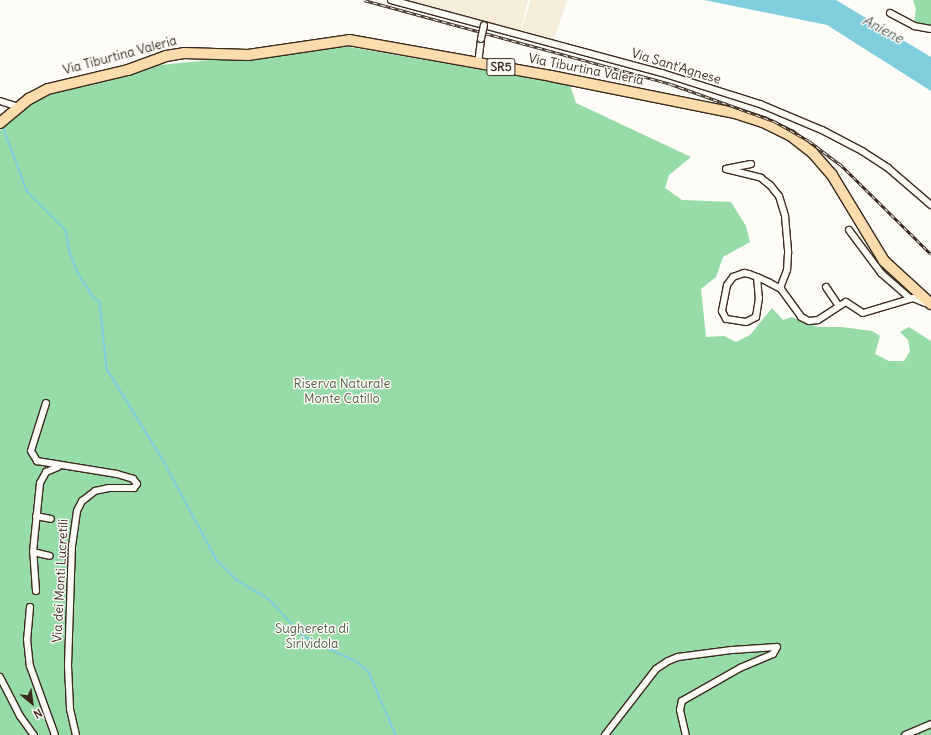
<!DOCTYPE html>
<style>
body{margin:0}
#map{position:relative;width:931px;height:735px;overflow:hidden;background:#fdfcf7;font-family:Delius,sans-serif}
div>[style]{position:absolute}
.built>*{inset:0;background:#f5ecda}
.green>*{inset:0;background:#96dba8}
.water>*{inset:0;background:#7fcddd}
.stream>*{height:1.5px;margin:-0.75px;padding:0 0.75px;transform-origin:0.75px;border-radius:0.75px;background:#7fcddd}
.roads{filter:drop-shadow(1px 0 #3b2a1e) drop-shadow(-1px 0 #3b2a1e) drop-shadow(0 1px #3b2a1e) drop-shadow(0 -1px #3b2a1e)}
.minor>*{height:6px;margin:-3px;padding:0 3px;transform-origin:3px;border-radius:3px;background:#fdfcf7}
.primary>*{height:10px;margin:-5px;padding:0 5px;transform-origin:5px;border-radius:5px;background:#fcdcac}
.rail>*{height:3px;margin-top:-1.5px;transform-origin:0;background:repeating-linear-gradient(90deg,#fdfcf7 0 4.5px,#3b2a1e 0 9px);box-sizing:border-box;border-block:1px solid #3b2a1e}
.bridges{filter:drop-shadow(1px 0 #3b2a1e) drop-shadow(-1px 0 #3b2a1e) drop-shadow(0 1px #3b2a1e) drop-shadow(0 -1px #3b2a1e)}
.minor-bridge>*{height:6px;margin:-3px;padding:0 3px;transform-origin:3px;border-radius:3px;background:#fdfcf7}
span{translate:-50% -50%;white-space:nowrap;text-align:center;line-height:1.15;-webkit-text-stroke:3px #fdfcf7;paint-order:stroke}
.shield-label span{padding:1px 3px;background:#fdfcf7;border:1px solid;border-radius:3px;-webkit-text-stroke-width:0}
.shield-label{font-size:12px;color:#3b2a1e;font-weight:700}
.street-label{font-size:13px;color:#3b2a1e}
.park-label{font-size:13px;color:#565f47}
.water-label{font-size:14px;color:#4f5b57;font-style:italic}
.north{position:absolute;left:12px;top:683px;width:40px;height:40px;-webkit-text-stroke:3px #fdfcf7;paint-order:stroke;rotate:151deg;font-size:11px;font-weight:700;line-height:16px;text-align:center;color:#3b2a1e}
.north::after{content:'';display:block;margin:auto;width:14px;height:18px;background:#3b2a1e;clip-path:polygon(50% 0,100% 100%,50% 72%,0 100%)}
</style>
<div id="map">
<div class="built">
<div style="clip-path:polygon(412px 0,528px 0,520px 32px,411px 5px)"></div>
<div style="clip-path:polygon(531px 0,567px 0,554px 40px,521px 30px)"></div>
</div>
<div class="green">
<div style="clip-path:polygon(913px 0,931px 0,931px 25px,914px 22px,916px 9px)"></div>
<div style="clip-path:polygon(344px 46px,570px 85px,576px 103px,691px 157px,669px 175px,665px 188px,682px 200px,731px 202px,746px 226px,750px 242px,723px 257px,716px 277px,701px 289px,706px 337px,724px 336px,736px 342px,750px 335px,772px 308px,783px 320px,792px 317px,817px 327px,842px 327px,872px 331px,880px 336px,875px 354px,889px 361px,904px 361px,910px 351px,908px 340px,900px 332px,909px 327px,931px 341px,931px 735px,0 735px,0 130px,36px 98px,161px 65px)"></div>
</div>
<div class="water">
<div style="clip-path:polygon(704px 0,836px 0,931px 57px,931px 91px,827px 25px)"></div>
</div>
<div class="stream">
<div style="left:3px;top:126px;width:69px;rotate:69.7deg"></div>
<div style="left:27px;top:191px;width:55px;rotate:45deg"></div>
<div style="left:66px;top:230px;width:22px;rotate:80deg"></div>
<div style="left:70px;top:252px;width:20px;rotate:70deg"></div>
<div style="left:77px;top:271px;width:31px;rotate:58deg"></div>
<div style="left:93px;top:297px;width:9px;rotate:36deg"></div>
<div style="left:100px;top:302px;width:67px;rotate:84deg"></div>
<div style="left:107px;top:369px;width:105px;rotate:58.3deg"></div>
<div style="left:162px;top:458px;width:116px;rotate:61.7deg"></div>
<div style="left:217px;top:560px;width:28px;rotate:45deg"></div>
<div style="left:237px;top:580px;width:37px;rotate:31deg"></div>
<div style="left:269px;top:599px;width:50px;rotate:47.4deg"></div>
<div style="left:303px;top:636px;width:60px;rotate:25.7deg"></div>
<div style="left:357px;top:662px;width:16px;rotate:40deg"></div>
<div style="left:369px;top:672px;width:69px;rotate:66.8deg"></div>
</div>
<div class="roads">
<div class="minor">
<div style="left:391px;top:0;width:281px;rotate:15.1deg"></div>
<div style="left:662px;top:73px;width:103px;rotate:17.6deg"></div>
<div style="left:760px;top:104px;width:67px;rotate:22.8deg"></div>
<div style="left:822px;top:130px;width:45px;rotate:27.7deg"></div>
<div style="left:862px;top:151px;width:31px;rotate:33deg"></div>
<div style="left:888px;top:168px;width:57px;rotate:40.7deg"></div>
<div style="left:890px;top:13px;width:27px;rotate:28deg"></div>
<div style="left:914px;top:26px;width:17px;rotate:10deg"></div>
<div style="left:478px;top:64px;width:25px;rotate:-83deg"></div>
<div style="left:0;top:101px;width:19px;rotate:18deg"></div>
<div style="left:751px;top:164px;width:25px;rotate:169deg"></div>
<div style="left:726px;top:169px;width:36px;rotate:14deg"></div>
<div style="left:761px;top:178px;width:11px;rotate:38deg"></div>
<div style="left:770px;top:185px;width:14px;rotate:51deg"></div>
<div style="left:779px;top:196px;width:21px;rotate:73deg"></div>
<div style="left:785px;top:216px;width:37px;rotate:85deg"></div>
<div style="left:788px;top:253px;width:17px;rotate:93deg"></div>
<div style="left:787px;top:270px;width:19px;rotate:111deg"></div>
<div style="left:849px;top:230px;width:54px;rotate:53.3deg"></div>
<div style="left:881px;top:273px;width:38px;rotate:41deg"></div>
<div style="left:757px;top:277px;width:21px;rotate:85deg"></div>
<div style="left:759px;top:298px;width:19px;rotate:99deg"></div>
<div style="left:756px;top:317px;width:11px;rotate:153deg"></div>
<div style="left:746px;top:322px;width:20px;rotate:-171deg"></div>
<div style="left:726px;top:319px;width:9px;rotate:-117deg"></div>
<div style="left:722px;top:311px;width:26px;rotate:-79deg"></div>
<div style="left:727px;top:285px;width:10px;rotate:-53deg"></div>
<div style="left:733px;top:277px;width:12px;rotate:-20deg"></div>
<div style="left:744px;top:273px;width:5px;rotate:11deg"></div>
<div style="left:749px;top:274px;width:9px;rotate:21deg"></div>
<div style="left:757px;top:277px;width:12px;rotate:24deg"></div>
<div style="left:768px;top:282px;width:15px;rotate:28deg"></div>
<div style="left:781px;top:289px;width:34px;rotate:54deg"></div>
<div style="left:801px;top:317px;width:9px;rotate:27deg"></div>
<div style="left:809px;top:321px;width:9px;rotate:-6deg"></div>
<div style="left:818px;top:320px;width:33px;rotate:-33deg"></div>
<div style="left:846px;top:302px;width:20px;rotate:33deg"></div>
<div style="left:863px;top:313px;width:52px;rotate:-16.7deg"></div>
<div style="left:913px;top:298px;width:13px;rotate:23deg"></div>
<div style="left:826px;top:287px;width:23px;rotate:56deg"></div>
<div style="left:46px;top:403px;width:50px;rotate:107.4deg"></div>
<div style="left:31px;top:451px;width:12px;rotate:59deg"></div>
<div style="left:37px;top:461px;width:81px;rotate:9.2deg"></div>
<div style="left:117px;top:474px;width:17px;rotate:17deg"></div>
<div style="left:133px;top:479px;width:6px;rotate:51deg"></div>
<div style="left:137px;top:484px;width:5px;rotate:127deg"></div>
<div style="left:134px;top:488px;width:25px;rotate:180deg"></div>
<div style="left:109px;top:488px;width:14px;rotate:168deg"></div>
<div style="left:95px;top:491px;width:16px;rotate:142deg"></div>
<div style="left:82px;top:501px;width:11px;rotate:117deg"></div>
<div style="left:77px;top:511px;width:34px;rotate:98deg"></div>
<div style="left:72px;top:545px;width:121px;rotate:91.9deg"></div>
<div style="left:68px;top:666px;width:43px;rotate:87.3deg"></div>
<div style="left:70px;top:709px;width:27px;rotate:77deg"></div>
<div style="left:36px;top:516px;width:15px;rotate:11deg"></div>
<div style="left:33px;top:552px;width:17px;rotate:13deg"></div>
<div style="left:36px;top:591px;width:39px;rotate:-94deg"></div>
<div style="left:33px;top:552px;width:69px;rotate:-84.2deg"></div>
<div style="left:40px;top:483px;width:13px;rotate:-61deg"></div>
<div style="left:46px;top:472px;width:13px;rotate:-23deg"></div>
<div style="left:30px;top:607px;width:32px;rotate:95deg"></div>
<div style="left:27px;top:639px;width:27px;rotate:84deg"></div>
<div style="left:30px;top:666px;width:73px;rotate:70.1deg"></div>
<div style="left:0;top:677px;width:44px;rotate:62.9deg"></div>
<div style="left:20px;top:716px;width:24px;rotate:54deg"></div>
<div style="left:605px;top:735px;width:83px;rotate:-52.3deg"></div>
<div style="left:656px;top:669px;width:14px;rotate:-34deg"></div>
<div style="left:668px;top:661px;width:11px;rotate:-22deg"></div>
<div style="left:678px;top:657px;width:54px;rotate:-7.4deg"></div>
<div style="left:732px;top:650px;width:45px;rotate:-3.8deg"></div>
<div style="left:777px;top:647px;width:8px;rotate:120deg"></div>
<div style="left:773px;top:654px;width:36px;rotate:157deg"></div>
<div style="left:740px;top:668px;width:67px;rotate:150.4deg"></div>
<div style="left:682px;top:701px;width:9px;rotate:103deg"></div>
<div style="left:680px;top:710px;width:26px;rotate:77deg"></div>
<div style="left:905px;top:735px;width:28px;rotate:-23deg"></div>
</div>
<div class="primary">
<div style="left:0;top:123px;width:38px;rotate:-40deg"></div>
<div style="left:29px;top:99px;width:21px;rotate:-28deg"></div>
<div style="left:48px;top:89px;width:82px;rotate:-13.4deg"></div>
<div style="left:128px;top:70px;width:40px;rotate:-20.2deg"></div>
<div style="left:166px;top:56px;width:18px;rotate:-9deg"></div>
<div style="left:184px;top:53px;width:64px;rotate:1.8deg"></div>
<div style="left:248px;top:55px;width:102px;rotate:-8.4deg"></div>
<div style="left:349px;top:40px;width:205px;rotate:10.1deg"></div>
<div style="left:551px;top:76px;width:188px;rotate:11.4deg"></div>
<div style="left:735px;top:113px;width:29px;rotate:18deg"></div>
<div style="left:763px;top:122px;width:30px;rotate:26deg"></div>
<div style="left:790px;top:135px;width:28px;rotate:38deg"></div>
<div style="left:812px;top:152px;width:30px;rotate:49deg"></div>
<div style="left:832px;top:175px;width:100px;rotate:58.8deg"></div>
<div style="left:884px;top:261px;width:64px;rotate:42.5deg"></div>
</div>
</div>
<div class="rail">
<div style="left:364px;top:0;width:318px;rotate:15.3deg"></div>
<div style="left:671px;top:84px;width:109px;rotate:19.8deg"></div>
<div style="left:774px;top:121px;width:40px;rotate:29.7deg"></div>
<div style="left:809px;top:141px;width:39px;rotate:37deg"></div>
<div style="left:840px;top:164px;width:128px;rotate:44.7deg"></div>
</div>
<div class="bridges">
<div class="minor-bridge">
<div style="left:481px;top:39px;width:14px;rotate:-78deg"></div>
</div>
</div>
<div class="shield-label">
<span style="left:501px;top:67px">SR5</span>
</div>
<div class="street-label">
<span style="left:120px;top:56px;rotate:-15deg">Via Tiburtina Valeria</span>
<span style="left:676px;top:67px;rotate:17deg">Via Sant'Agnese</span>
<span style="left:586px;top:70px;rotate:11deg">Via Tiburtina Valeria</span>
<span style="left:61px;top:581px;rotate:-87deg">Via dei Monti Lucretili</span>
</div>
<div class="park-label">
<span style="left:342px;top:392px">Riserva Naturale<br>Monte Catillo</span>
<span style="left:312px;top:637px">Sughereta di<br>Sirividola</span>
</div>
<div class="water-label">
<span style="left:883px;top:29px;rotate:28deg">Aniene</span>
</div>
<div class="north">N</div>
</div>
